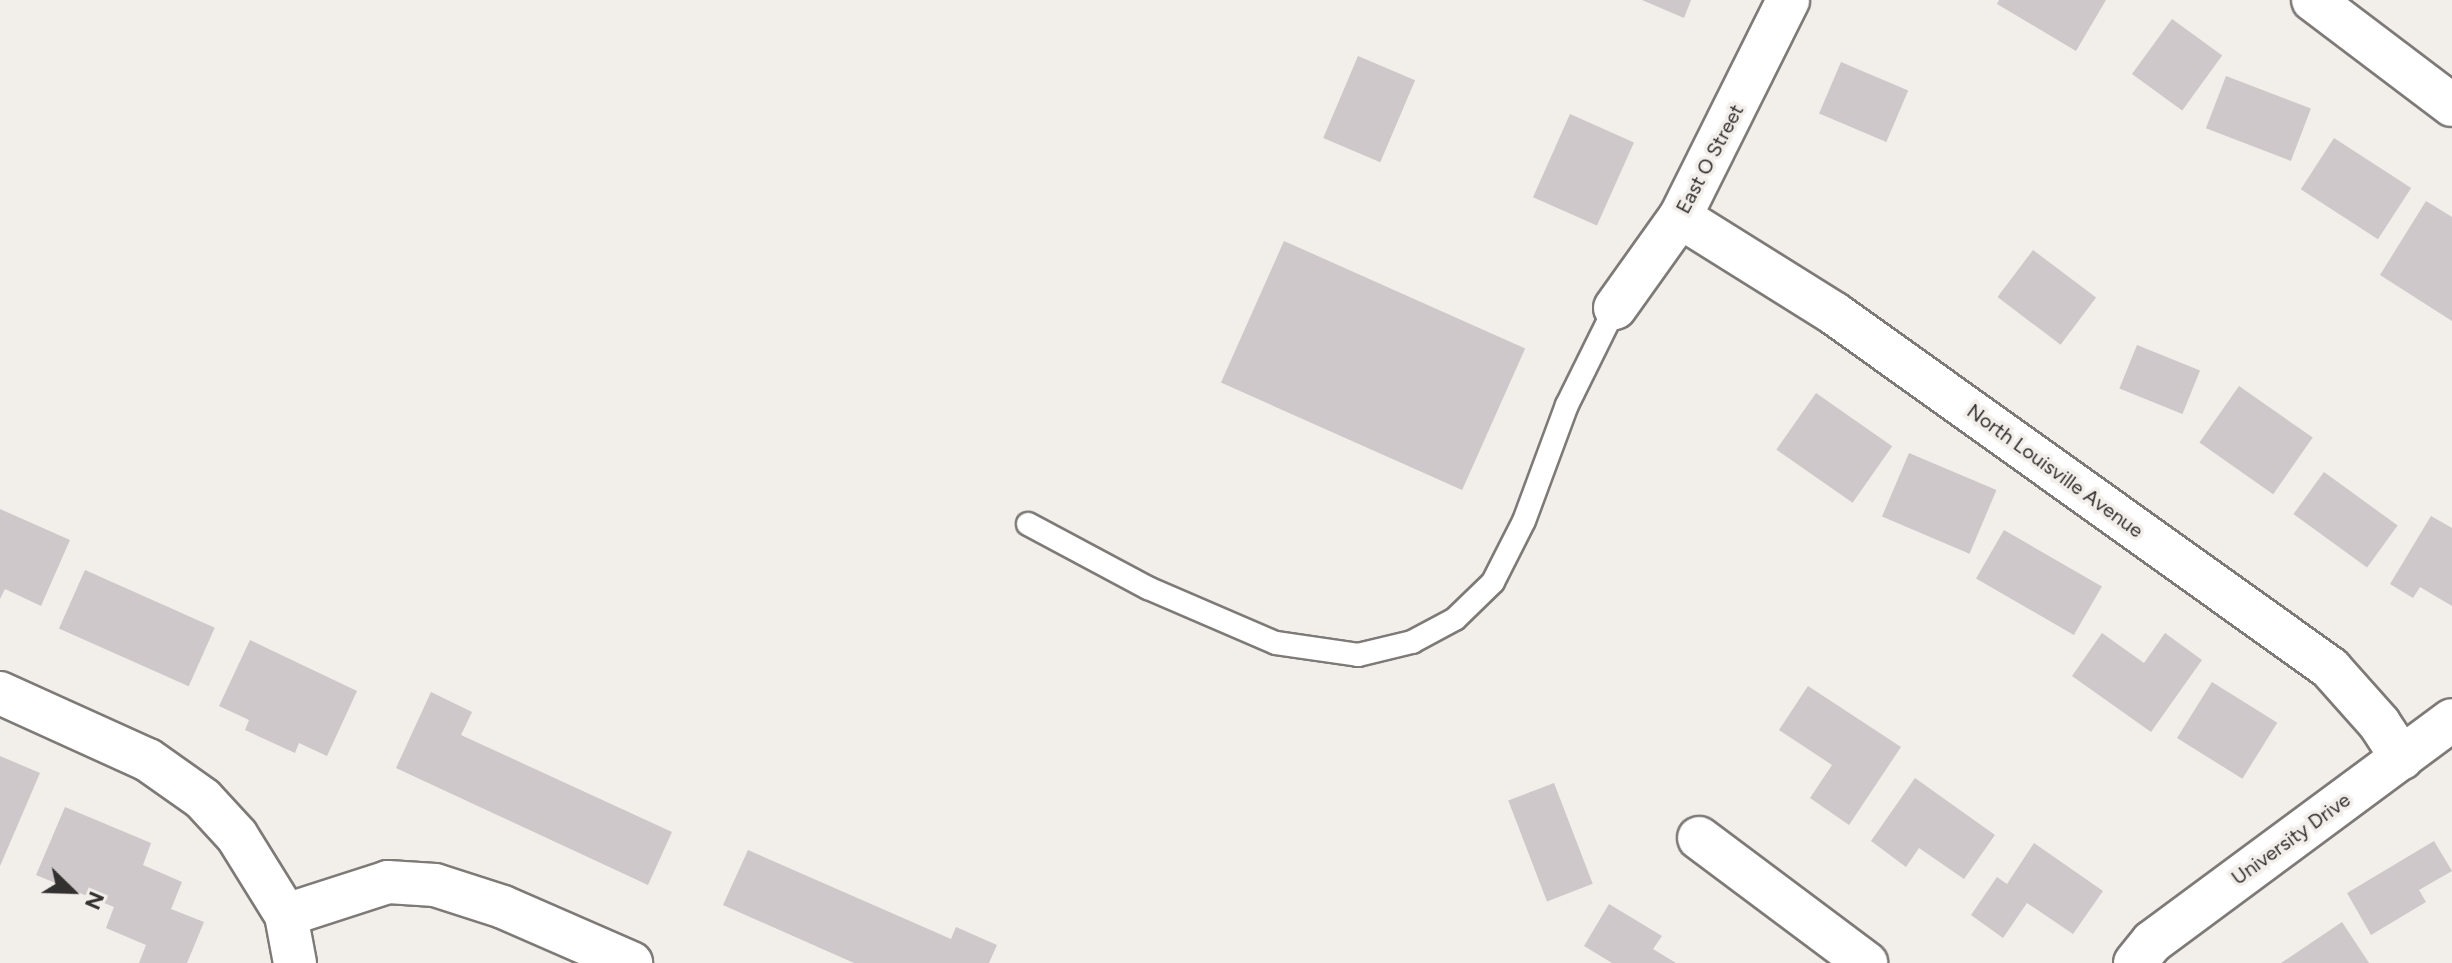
<!DOCTYPE html>
<style>
body{margin:0}
#map{position:relative;width:2452px;height:963px;overflow:hidden;background:#f2eeea;font-family:Figtree,sans-serif}
div>[style]{position:absolute}
.building>*{inset:0;background:#cec8ca;transform-origin:0 0}
.roads{filter:drop-shadow(2px 0 #7e7a77) drop-shadow(-2px 0 #7e7a77) drop-shadow(0 2px #7e7a77) drop-shadow(0 -2px #7e7a77)}
.service>*{height:22px;margin:-11px;padding:0 11px;transform-origin:11px;border-radius:11px;background:#fff}
.minor>*{height:42px;margin:-21px;padding:0 21px;transform-origin:21px;border-radius:21px;background:#fff}
span{translate:-50% -50%;white-space:nowrap;text-align:center;line-height:1.15;-webkit-text-stroke:7px #f2eeea;paint-order:stroke}
.street-label{font-size:20px;color:#32312f}
.north{position:absolute;left:32px;top:851px;width:80px;height:80px;-webkit-text-stroke:6px #f2eeea;paint-order:stroke;rotate:113deg;font-size:22px;font-weight:700;line-height:32px;text-align:center;color:#32312f}
.north::after{content:'';display:block;margin:auto;width:28px;height:36px;background:#32312f;clip-path:polygon(50% 0,100% 100%,50% 72%,0 100%)}
</style>
<div id="map">
<div class="building">
<div style="clip-path:polygon(1642px 0,1691px 0,1684px 18px)"></div>
<div style="clip-path:polygon(1999px 0,2106px 0,2076px 51px,1997px 4px)"></div>
<div style="left:2172px;top:19px;width:62px;height:68px;rotate:36deg"></div>
<div style="left:1358px;top:56px;width:62px;height:89px;rotate:23deg"></div>
<div style="left:1841px;top:62px;width:73px;height:56px;rotate:23deg"></div>
<div style="left:2226px;top:76px;width:91px;height:56px;rotate:21deg"></div>
<div style="left:1570px;top:114px;width:70px;height:91px;rotate:24deg"></div>
<div style="left:2334px;top:138px;width:92px;height:61px;rotate:33deg"></div>
<div style="clip-path:polygon(2426px 201px,2452px 217px,2452px 321px,2380px 275px)"></div>
<div style="left:1284px;top:241px;width:264px;height:155px;rotate:24deg"></div>
<div style="left:2033px;top:250px;width:79px;height:59px;rotate:37deg"></div>
<div style="left:2137px;top:345px;width:68px;height:47px;rotate:22deg"></div>
<div style="left:2239px;top:386px;width:90px;height:69px;rotate:35deg"></div>
<div style="left:1816px;top:393px;width:93px;height:69px;rotate:35deg"></div>
<div style="left:1909px;top:453px;width:95px;height:69px;rotate:23deg"></div>
<div style="left:2324px;top:472px;width:91px;height:52px;rotate:36deg"></div>
<div style="clip-path:polygon(0 509px,70px 540px,41px 606px,5px 589px,0 599px)"></div>
<div style="clip-path:polygon(2431px 516px,2452px 528px,2452px 606px,2420px 587px,2413px 598px,2390px 584px)"></div>
<div style="left:2004px;top:530px;width:113px;height:56px;rotate:30deg"></div>
<div style="left:85px;top:570px;width:142px;height:64px;rotate:24deg"></div>
<div style="clip-path:polygon(2102px 633px,2144px 663px,2165px 633px,2202px 660px,2151px 732px,2072px 676px)"></div>
<div style="clip-path:polygon(250px 640px,357px 691px,327px 756px,299px 743px,295px 753px,245px 730px,249px 720px,219px 706px)"></div>
<div style="left:2212px;top:682px;width:77px;height:66px;rotate:32deg"></div>
<div style="clip-path:polygon(1808px 686px,1901px 747px,1849px 825px,1810px 798px,1832px 765px,1779px 730px)"></div>
<div style="clip-path:polygon(431px 692px,472px 712px,461px 735px,672px 832px,648px 885px,396px 768px)"></div>
<div style="clip-path:polygon(0 756px,40px 773px,0 866px)"></div>
<div style="clip-path:polygon(1915px 778px,1995px 835px,1964px 879px,1919px 848px,1906px 867px,1871px 841px)"></div>
<div style="left:1554px;top:783px;width:108px;height:49px;rotate:69deg"></div>
<div style="clip-path:polygon(65px 807px,151px 843px,143px 865px,182px 882px,171px 909px,204px 922px,187px 963px,139px 963px,146px 945px,106px 928px,114px 907px,36px 875px)"></div>
<div style="clip-path:polygon(2434px 841px,2452px 871px,2419px 890px,2426px 902px,2371px 935px,2347px 893px)"></div>
<div style="clip-path:polygon(2034px 843px,2103px 891px,2073px 934px,2027px 903px,2003px 938px,1971px 915px,1997px 877px,2007px 884px)"></div>
<div style="clip-path:polygon(748px 850px,951px 939px,956px 927px,997px 945px,989px 963px,854px 963px,723px 905px)"></div>
<div style="clip-path:polygon(1609px 904px,1662px 936px,1653px 949px,1676px 963px,1612px 963px,1584px 946px)"></div>
<div style="clip-path:polygon(2342px 922px,2369px 963px,2281px 963px)"></div>
</div>
<div class="roads">
<div class="service">
<div style="left:1028px;top:524px;width:136px;rotate:28.1deg"></div>
<div style="left:1148px;top:588px;width:139px;rotate:23.3deg"></div>
<div style="left:1276px;top:643px;width:83px;rotate:8.3deg"></div>
<div style="left:1358px;top:655px;width:56px;rotate:-13.5deg"></div>
<div style="left:1412px;top:642px;width:49px;rotate:-28.1deg"></div>
<div style="left:1455px;top:619px;width:53px;rotate:-44.2deg"></div>
<div style="left:1493px;top:582px;width:68px;rotate:-63.1deg"></div>
<div style="left:1524px;top:521px;width:124px;rotate:-69.7deg"></div>
<div style="left:1567px;top:405px;width:108px;rotate:-63.7deg"></div>
</div>
<div class="minor">
<div style="left:2313px;top:0;width:174px;rotate:37.1deg"></div>
<div style="left:1680px;top:217px;width:183px;rotate:32deg"></div>
<div style="left:1835px;top:314px;width:609px;rotate:35.57deg"></div>
<div style="left:2330px;top:668px;width:74px;rotate:48.3deg"></div>
<div style="left:2379px;top:723px;width:42px;rotate:56.7deg"></div>
<div style="left:1615px;top:308px;width:112px;rotate:-54.5deg"></div>
<div style="left:1680px;top:217px;width:242px;rotate:-63.5deg"></div>
<div style="left:0;top:693px;width:162px;rotate:24.4deg"></div>
<div style="left:148px;top:760px;width:67px;rotate:35.3deg"></div>
<div style="left:203px;top:799px;width:50px;rotate:47.4deg"></div>
<div style="left:237px;top:836px;width:93px;rotate:58.2deg"></div>
<div style="left:286px;top:915px;width:49px;rotate:79.4deg"></div>
<div style="left:1699px;top:838px;width:209px;rotate:36.8deg"></div>
<div style="left:286px;top:915px;width:107px;rotate:-17.9deg"></div>
<div style="left:388px;top:882px;width:47px;rotate:3.7deg"></div>
<div style="left:435px;top:885px;width:71px;rotate:17.9deg"></div>
<div style="left:503px;top:907px;width:140px;rotate:23.6deg"></div>
<div style="left:2135px;top:963px;width:27px;rotate:-51deg"></div>
<div style="left:2152px;top:942px;width:373px;rotate:-36.5deg"></div>
</div>
</div>
<div class="street-label">
<span style="left:1710px;top:159px;rotate:-62deg">East O Street</span>
<span style="left:2055px;top:471px;rotate:36deg">North Louisville Avenue</span>
<span style="left:2291px;top:839px;rotate:-36deg">University Drive</span>
</div>
<div class="north">N</div>
</div>
